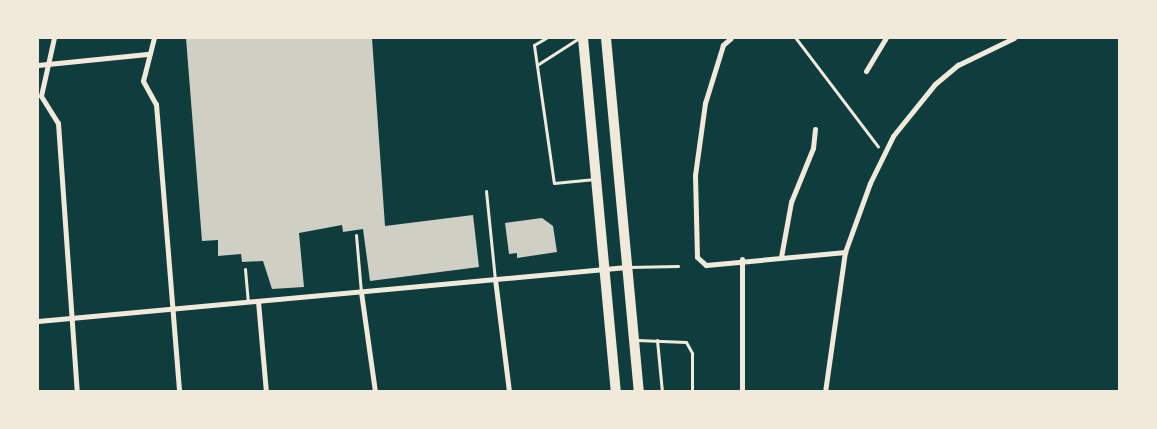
<!DOCTYPE html>
<style>
body{margin:0}
#map{position:relative;width:1157px;height:429px;overflow:hidden;background:#0f3d3e;font-family:Figtree,sans-serif}
div>[style]{position:absolute}
.building>*{inset:0;background:#cfcfc3}
.path>*{height:2.5px;margin:-1.25px;padding:0 1.25px;transform-origin:1.25px;border-radius:1.25px;background:#f1e9da}
.service>*{height:3px;margin:-1.5px;padding:0 1.5px;transform-origin:1.5px;border-radius:1.5px;background:#f1e9da}
.pedestrian>*{height:4.5px;margin:-2.25px;padding:0 2.25px;transform-origin:2.25px;border-radius:2.25px;background:#f1e9da}
.minor>*{height:5px;margin:-2.5px;padding:0 2.5px;transform-origin:2.5px;border-radius:2.5px;background:#f1e9da}
.primary>*{height:10px;margin:-5px;padding:0 5px;transform-origin:5px;border-radius:5px;background:#f1e9da}
span{translate:-50% -50%;white-space:nowrap;text-align:center;line-height:1.15;-webkit-text-stroke:4px #f1e9da;paint-order:stroke}
.frame{position:absolute;inset:0;border:39px solid #f1e9da;pointer-events:none}
</style>
<div id="map">
<div class="building">
<div style="clip-path:polygon(186px 38px,372px 38px,385px 226px,473px 215px,479px 267px,370px 281px,363px 229px,343px 232px,342px 225px,299px 233px,304px 287px,272px 289px,263px 261px,242px 262px,241px 254px,218px 256px,218px 240px,202px 241px)"></div>
<div style="clip-path:polygon(542px 218px,553px 226px,557px 252px,517px 258px,517px 253px,509px 254px,505px 223px)"></div>
</div>
<div class="path">
<div style="left:796px;top:38px;width:136px;rotate:52.8deg"></div>
</div>
<div class="service">
<div style="left:546px;top:38px;width:14px;rotate:150deg"></div>
<div style="left:534px;top:45px;width:139px;rotate:81.8deg"></div>
<div style="left:554px;top:183px;width:41px;rotate:-5.6deg"></div>
<div style="left:537px;top:65px;width:50px;rotate:-32.7deg"></div>
<div style="left:486px;top:191px;width:88px;rotate:84.2deg"></div>
<div style="left:356px;top:235px;width:57px;rotate:85deg"></div>
<div style="left:628px;top:267px;width:50px;rotate:-1.1deg"></div>
<div style="left:245px;top:269px;width:33px;rotate:85deg"></div>
<div style="left:637px;top:340px;width:49px;rotate:2.3deg"></div>
<div style="left:686px;top:342px;width:13px;rotate:61deg"></div>
<div style="left:692px;top:353px;width:39px;rotate:90deg"></div>
<div style="left:657px;top:340px;width:52px;rotate:84.5deg"></div>
</div>
<div class="pedestrian">
<div style="left:38px;top:65px;width:112px;rotate:-5.7deg"></div>
<div style="left:143px;top:81px;width:44px;rotate:-75.7deg"></div>
<div style="left:41px;top:96px;width:59px;rotate:-77.4deg"></div>
</div>
<div class="minor">
<div style="left:731px;top:38px;width:11px;rotate:139deg"></div>
<div style="left:723px;top:45px;width:61px;rotate:107.2deg"></div>
<div style="left:705px;top:103px;width:73px;rotate:97.9deg"></div>
<div style="left:695px;top:175px;width:82px;rotate:88.6deg"></div>
<div style="left:697px;top:257px;width:12px;rotate:42deg"></div>
<div style="left:706px;top:265px;width:140px;rotate:-5.3deg"></div>
<div style="left:866px;top:71px;width:39px;rotate:-59deg"></div>
<div style="left:143px;top:81px;width:26px;rotate:61deg"></div>
<div style="left:156px;top:104px;width:289px;rotate:85.4deg"></div>
<div style="left:41px;top:96px;width:32px;rotate:58deg"></div>
<div style="left:58px;top:123px;width:270px;rotate:86deg"></div>
<div style="left:781px;top:257px;width:56px;rotate:-79.7deg"></div>
<div style="left:791px;top:202px;width:58px;rotate:-67.8deg"></div>
<div style="left:813px;top:148px;width:19px;rotate:-84deg"></div>
<div style="left:495px;top:279px;width:114px;rotate:82.9deg"></div>
<div style="left:361px;top:292px;width:101px;rotate:82deg"></div>
<div style="left:258px;top:301px;width:91px;rotate:85deg"></div>
<div style="left:38px;top:321px;width:591px;rotate:-5.24deg"></div>
<div style="left:742px;top:392px;width:133px;rotate:-90deg"></div>
<div style="left:825px;top:392px;width:141px;rotate:-81.9deg"></div>
<div style="left:845px;top:252px;width:73px;rotate:-70.1deg"></div>
<div style="left:870px;top:183px;width:52px;rotate:-63.9deg"></div>
<div style="left:893px;top:136px;width:67px;rotate:-51.1deg"></div>
<div style="left:935px;top:84px;width:30px;rotate:-40deg"></div>
<div style="left:958px;top:65px;width:62px;rotate:-25.7deg"></div>
</div>
<div class="primary">
<div style="left:583px;top:38px;width:356px;rotate:84.7deg"></div>
<div style="left:606px;top:38px;width:356px;rotate:84.7deg"></div>
</div>
<div class="frame"></div>
</div>
